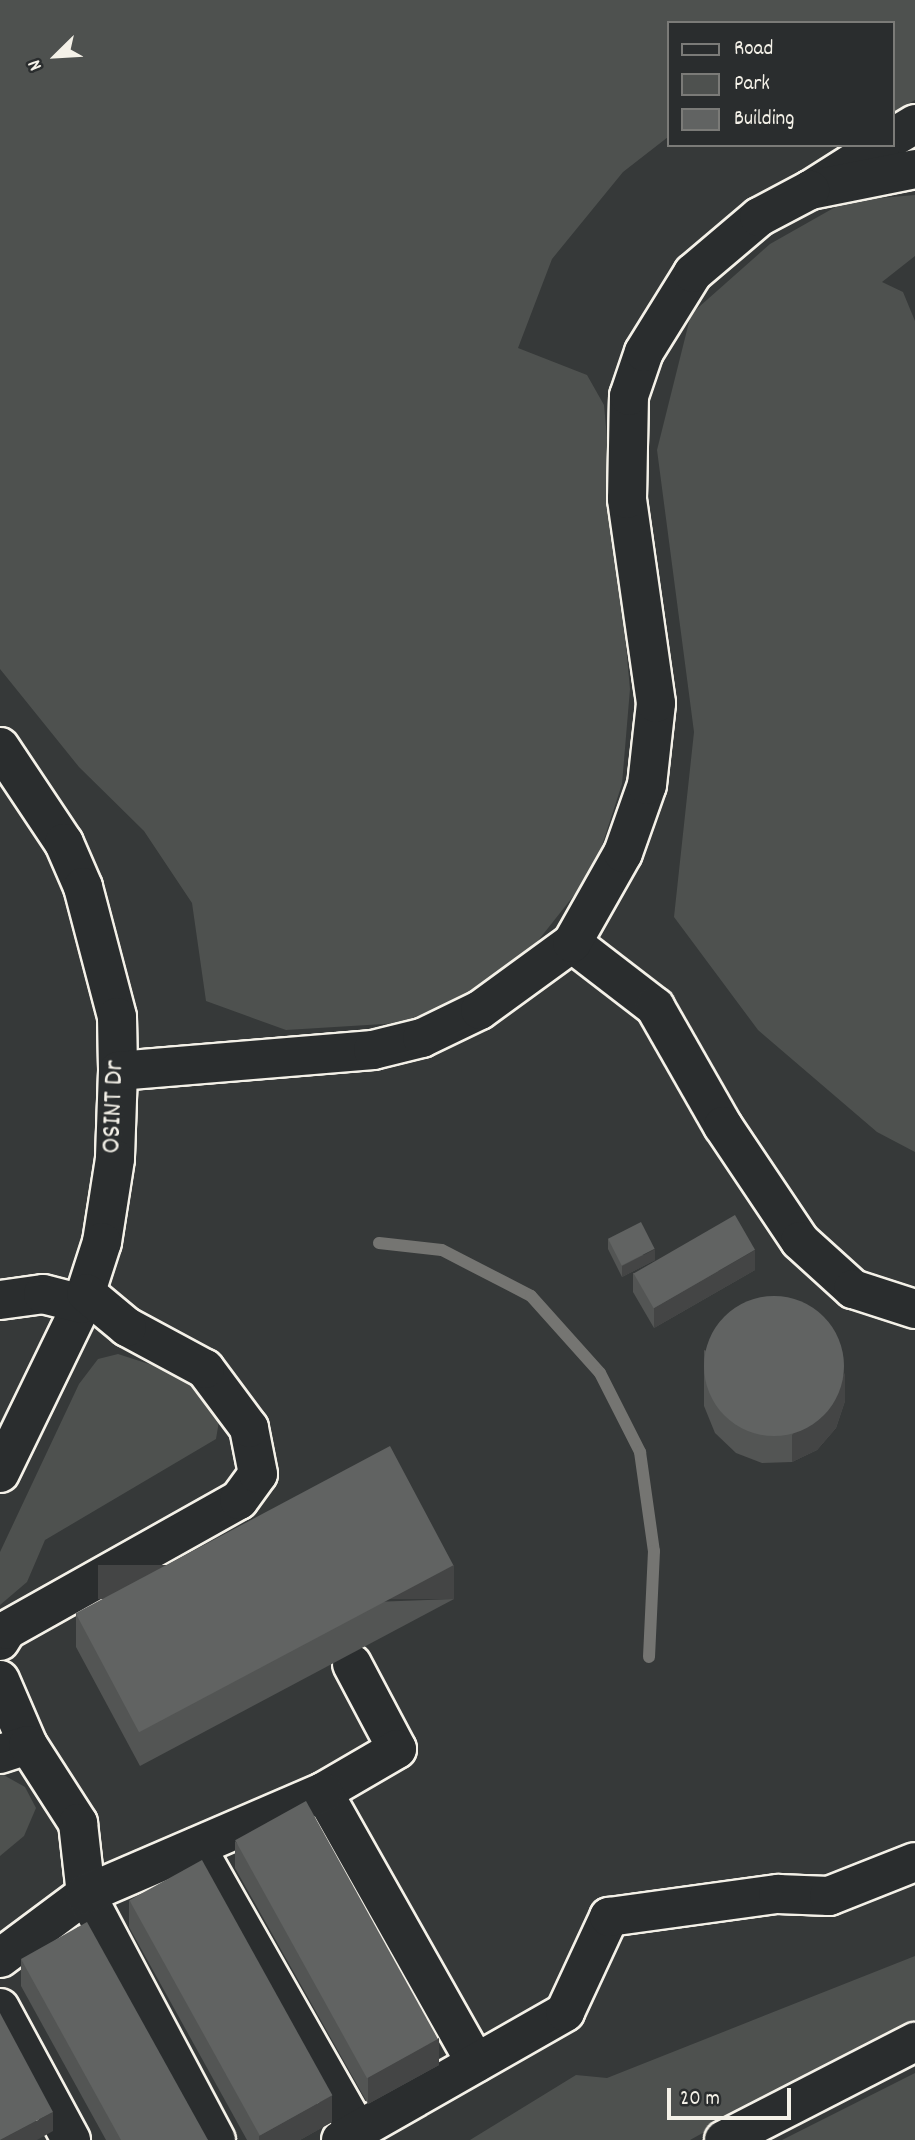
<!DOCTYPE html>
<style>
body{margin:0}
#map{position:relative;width:915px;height:2140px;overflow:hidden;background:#363939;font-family:Dekko,sans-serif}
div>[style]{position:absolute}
.green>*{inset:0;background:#4e514f}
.stream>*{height:12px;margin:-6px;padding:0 6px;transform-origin:6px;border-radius:6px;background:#757572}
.roads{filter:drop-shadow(2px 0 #f4f1e8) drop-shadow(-2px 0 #f4f1e8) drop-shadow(0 2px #f4f1e8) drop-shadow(0 -2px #f4f1e8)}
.minor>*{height:38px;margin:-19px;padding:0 19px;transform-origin:19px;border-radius:19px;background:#2a2d2e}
.wall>*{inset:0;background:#535554}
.shaded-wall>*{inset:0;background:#444545;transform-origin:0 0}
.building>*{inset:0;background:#616362;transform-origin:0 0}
.round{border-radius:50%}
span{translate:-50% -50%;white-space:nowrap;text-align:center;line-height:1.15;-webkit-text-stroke:7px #2a2d2e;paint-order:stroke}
.street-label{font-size:28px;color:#f4f1e8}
.legend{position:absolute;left:667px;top:21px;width:228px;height:126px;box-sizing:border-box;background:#2a2d2e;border:2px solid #7b7b78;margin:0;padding:9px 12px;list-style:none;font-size:21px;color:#f4f1e8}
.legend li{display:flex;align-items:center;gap:14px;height:35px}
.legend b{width:35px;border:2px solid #7b7b78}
.north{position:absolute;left:21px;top:21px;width:70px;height:70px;-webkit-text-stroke:5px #2a2d2e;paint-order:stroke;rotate:246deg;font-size:19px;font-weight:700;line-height:28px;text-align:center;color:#f4f1e8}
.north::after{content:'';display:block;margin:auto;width:24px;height:32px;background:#f4f1e8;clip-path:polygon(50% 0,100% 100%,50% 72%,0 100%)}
.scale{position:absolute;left:667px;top:2088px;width:124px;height:32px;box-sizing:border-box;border:4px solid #f4f1e8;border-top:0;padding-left:9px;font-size:21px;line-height:24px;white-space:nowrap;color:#f4f1e8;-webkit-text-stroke:5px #2a2d2e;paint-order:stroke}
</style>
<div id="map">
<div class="green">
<div style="clip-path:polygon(0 0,915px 0,915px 100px,892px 113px,892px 23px,668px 23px,668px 137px,623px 172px,552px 259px,518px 348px,587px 375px,604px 405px,630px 689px,622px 784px,594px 870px,537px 942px,469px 995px,400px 1023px,286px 1030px,206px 1001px,192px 903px,144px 831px,79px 767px,0 669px)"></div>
<div style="clip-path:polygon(915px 195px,915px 256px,882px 282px,903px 292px,915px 321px,915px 1152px,877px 1132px,758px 1030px,674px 917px,694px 732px,657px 450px,691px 314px,770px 244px,846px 201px)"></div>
<div style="clip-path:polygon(118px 1354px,183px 1375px,219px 1421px,216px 1439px,45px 1540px,27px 1582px,0 1605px,0 1552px,79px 1384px,98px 1359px)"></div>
<div style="clip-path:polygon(0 1773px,25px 1787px,36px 1808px,24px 1836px,0 1856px)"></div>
<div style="clip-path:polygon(915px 1956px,915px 2024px,853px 2050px,690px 2140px,470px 2140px,576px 2075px,607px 2078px)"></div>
<div style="clip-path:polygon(915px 2073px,915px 2140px,782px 2140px)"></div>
</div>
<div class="stream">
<div style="left:379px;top:1243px;width:63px;rotate:6.3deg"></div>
<div style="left:442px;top:1250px;width:100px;rotate:27.3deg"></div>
<div style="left:531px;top:1296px;width:103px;rotate:48.1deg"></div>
<div style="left:600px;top:1373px;width:89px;rotate:63.1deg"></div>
<div style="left:640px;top:1452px;width:100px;rotate:82deg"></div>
<div style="left:654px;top:1551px;width:106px;rotate:92.7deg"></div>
</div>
<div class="roads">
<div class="minor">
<div style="left:892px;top:138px;width:27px;rotate:-31deg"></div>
<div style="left:881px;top:145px;width:84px;rotate:147.6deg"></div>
<div style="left:810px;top:190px;width:107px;rotate:-11.3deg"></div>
<div style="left:0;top:747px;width:115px;rotate:56.3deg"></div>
<div style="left:64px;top:843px;width:48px;rotate:66.6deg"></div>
<div style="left:83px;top:887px;width:134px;rotate:75.3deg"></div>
<div style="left:117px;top:1017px;width:54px;rotate:88.9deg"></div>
<div style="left:118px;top:1071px;width:88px;rotate:92deg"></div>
<div style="left:115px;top:1159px;width:84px;rotate:98.9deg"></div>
<div style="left:102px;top:1242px;width:65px;rotate:107.9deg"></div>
<div style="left:82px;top:1304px;width:188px;rotate:115.9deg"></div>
<div style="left:572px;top:943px;width:105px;rotate:37.6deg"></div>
<div style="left:655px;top:1007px;width:137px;rotate:60.3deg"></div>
<div style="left:723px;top:1126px;width:138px;rotate:56.2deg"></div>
<div style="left:800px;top:1241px;width:72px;rotate:42.2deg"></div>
<div style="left:853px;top:1289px;width:65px;rotate:17.9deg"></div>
<div style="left:118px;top:1071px;width:256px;rotate:-4.7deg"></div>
<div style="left:373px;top:1050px;width:50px;rotate:-13.8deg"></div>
<div style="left:422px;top:1038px;width:64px;rotate:-25.8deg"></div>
<div style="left:480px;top:1010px;width:114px;rotate:-36.1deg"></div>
<div style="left:572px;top:943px;width:103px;rotate:-60.5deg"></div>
<div style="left:623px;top:853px;width:72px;rotate:-70.6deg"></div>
<div style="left:647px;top:785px;width:82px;rotate:-83.7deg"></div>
<div style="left:656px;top:703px;width:206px;rotate:-98.1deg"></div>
<div style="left:627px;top:499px;width:103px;rotate:-88.9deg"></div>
<div style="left:629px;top:396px;width:46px;rotate:-71.2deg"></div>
<div style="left:644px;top:352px;width:93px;rotate:-58.2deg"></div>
<div style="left:693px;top:273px;width:87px;rotate:-40.3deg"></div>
<div style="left:759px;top:217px;width:58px;rotate:-27.9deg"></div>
<div style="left:0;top:1300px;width:43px;rotate:-7.9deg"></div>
<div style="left:43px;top:1294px;width:40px;rotate:14.4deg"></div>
<div style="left:0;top:1641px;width:13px;rotate:-58deg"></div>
<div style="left:7px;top:1630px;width:266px;rotate:-29.3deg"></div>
<div style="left:239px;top:1500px;width:32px;rotate:-54deg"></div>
<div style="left:258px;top:1474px;width:47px;rotate:-101.1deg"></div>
<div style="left:249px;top:1428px;width:74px;rotate:-126.7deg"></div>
<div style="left:205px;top:1369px;width:89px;rotate:-151.7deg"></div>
<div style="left:127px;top:1327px;width:53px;rotate:-140.3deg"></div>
<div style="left:352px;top:1664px;width:96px;rotate:62.1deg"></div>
<div style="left:397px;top:1749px;width:86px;rotate:149.8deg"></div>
<div style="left:323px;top:1792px;width:311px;rotate:60.6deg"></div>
<div style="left:0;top:1680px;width:71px;rotate:66.7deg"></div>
<div style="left:0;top:1754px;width:29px;rotate:-18deg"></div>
<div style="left:28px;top:1745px;width:93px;rotate:57.3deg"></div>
<div style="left:78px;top:1823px;width:71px;rotate:83.6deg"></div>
<div style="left:86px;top:1894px;width:107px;rotate:143.3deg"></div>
<div style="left:196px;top:1847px;width:326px;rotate:60.4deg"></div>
<div style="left:0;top:2008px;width:150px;rotate:61.7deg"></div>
<div style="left:216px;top:2140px;width:278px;rotate:-117.9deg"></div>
<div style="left:86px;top:1894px;width:258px;rotate:-23.3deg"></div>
<div style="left:341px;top:2140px;width:258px;rotate:-29.7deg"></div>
<div style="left:565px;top:2012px;width:105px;rotate:-65.1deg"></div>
<div style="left:609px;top:1917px;width:171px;rotate:-7.8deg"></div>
<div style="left:778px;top:1894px;width:51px;rotate:2.2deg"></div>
<div style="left:829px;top:1896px;width:92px;rotate:-21.6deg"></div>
<div style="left:724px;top:2140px;width:215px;rotate:-27.2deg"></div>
</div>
</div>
<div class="wall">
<div style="clip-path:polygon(608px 1239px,655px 1260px,622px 1277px,608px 1249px)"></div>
<div style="clip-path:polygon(755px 1270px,654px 1328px,633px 1292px,633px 1273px)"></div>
<div style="clip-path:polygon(704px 1350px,845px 1401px,836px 1428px,817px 1450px,792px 1462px,762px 1463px,736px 1453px,715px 1433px,704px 1406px)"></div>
<div style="clip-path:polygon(454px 1599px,140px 1766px,76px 1647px,76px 1613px)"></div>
<div style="clip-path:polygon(235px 1841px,439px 2065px,368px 2104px,235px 1868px)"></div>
<div style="clip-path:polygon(129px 1900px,332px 2122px,300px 2140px,247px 2140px,129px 1927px)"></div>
<div style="clip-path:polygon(21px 1959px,208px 2140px,106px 2140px,21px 1986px)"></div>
</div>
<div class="shaded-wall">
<div style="clip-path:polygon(655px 1249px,655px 1260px,622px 1277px,622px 1266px)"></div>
<div style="clip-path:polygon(755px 1250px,755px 1270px,654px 1328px,654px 1308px)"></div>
<div style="clip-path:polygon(845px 1373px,845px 1401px,836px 1428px,817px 1450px,792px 1462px,792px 1435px)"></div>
<div style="left:454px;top:1565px;width:34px;height:356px;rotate:90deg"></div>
<div style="clip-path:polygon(439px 2038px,439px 2065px,368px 2104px,368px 2077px)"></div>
<div style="clip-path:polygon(332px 2095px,332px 2122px,300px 2140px,259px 2140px,259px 2136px)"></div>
<div style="clip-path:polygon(53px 2112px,53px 2131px,37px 2140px,0 2140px)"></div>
</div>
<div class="building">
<div style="left:735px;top:1215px;width:40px;height:117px;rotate:60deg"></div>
<div style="left:641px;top:1222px;width:30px;height:37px;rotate:63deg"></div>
<div class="round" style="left:704px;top:1296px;width:140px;height:140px"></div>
<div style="left:390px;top:1446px;width:135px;height:356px;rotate:62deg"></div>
<div style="left:306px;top:1801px;width:272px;height:81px;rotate:61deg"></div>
<div style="left:202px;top:1860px;width:269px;height:83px;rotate:61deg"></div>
<div style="clip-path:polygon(87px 1922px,208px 2140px,121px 2140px,21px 1959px)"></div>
<div style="clip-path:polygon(0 2013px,53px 2112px,0 2140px)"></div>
</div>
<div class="street-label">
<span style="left:115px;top:1107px;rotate:-88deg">OSINT Dr</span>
</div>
<ul class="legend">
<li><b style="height:9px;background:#2a2d2e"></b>Road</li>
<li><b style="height:19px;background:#4e514f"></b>Park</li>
<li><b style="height:19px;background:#616362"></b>Building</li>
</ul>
<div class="north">N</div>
<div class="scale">20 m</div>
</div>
